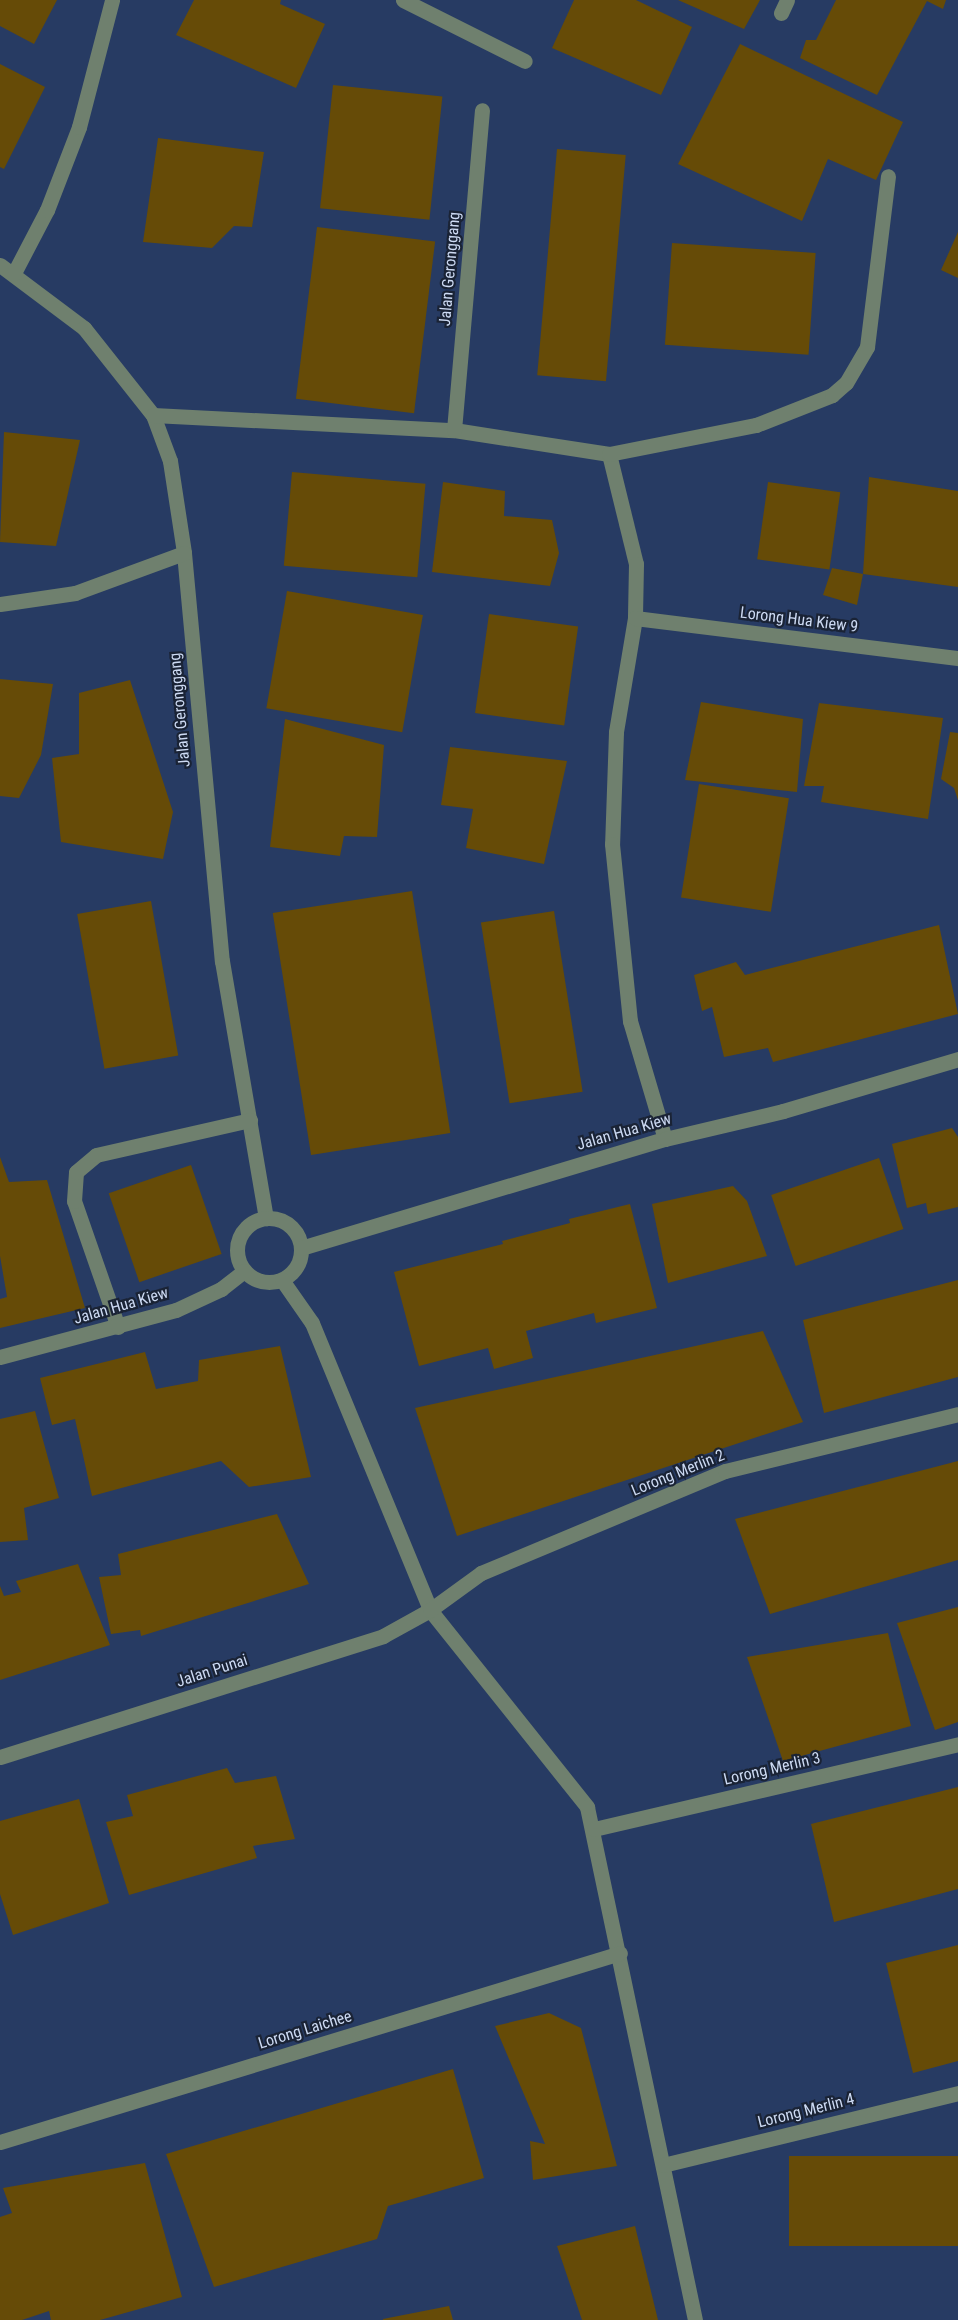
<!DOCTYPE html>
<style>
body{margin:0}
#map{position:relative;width:958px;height:2320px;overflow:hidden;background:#273b63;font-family:"Roboto Condensed",sans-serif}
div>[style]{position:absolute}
.building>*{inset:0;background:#664b07;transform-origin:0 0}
.minor>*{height:15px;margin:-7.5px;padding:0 7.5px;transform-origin:7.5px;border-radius:7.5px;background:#6f806e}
.minor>.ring{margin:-7.5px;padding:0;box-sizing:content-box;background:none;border:15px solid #6f806e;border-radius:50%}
span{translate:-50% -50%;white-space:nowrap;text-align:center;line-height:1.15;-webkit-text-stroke:4.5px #1a2335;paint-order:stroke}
.street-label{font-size:16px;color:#cddaf3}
</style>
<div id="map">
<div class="building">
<div style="clip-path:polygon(0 0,57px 0,34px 44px,0 26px)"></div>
<div style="clip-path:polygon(194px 0,281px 0,280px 4px,325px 24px,296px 88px,176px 35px)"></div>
<div style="clip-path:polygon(574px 0,636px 0,692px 27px,661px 95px,552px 48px)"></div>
<div style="clip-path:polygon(678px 0,760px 0,744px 29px)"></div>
<div style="clip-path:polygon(836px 0,946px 0,943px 9px,927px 1px,877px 95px,800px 58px,806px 40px,816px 40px)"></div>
<div style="clip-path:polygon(740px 44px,903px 122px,876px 180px,828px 159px,802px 221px,678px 164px)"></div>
<div style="clip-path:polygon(0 64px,45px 87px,4px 169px,0 167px)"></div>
<div style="left:333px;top:85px;width:110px;height:124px;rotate:6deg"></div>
<div style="clip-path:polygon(158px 138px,264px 152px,252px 227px,234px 226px,212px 248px,143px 242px)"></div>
<div style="left:557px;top:149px;width:69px;height:227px;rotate:5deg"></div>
<div style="left:317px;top:227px;width:119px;height:173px;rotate:7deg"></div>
<div style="clip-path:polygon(958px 232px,958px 278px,941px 270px)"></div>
<div style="left:672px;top:243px;width:144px;height:102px;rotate:4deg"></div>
<div style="clip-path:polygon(4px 432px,80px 440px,56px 546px,0 542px)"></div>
<div style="left:292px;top:472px;width:134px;height:94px;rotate:5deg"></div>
<div style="clip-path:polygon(869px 477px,958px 491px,958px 587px,863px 574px)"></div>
<div style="clip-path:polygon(443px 482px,505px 491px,504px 516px,552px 520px,559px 553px,550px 586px,432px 572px)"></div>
<div style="left:768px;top:482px;width:73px;height:78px;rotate:8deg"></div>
<div style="clip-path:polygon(832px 568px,863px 574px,857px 605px,823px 595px)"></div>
<div style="left:287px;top:591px;width:138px;height:119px;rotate:10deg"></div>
<div style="left:489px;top:614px;width:90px;height:100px;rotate:8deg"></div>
<div style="clip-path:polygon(0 679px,53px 684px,41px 755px,19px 798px,0 796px)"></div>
<div style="clip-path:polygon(130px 680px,173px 812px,163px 859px,61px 842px,52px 758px,79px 754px,79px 693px)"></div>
<div style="clip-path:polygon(701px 702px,803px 719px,797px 792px,685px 780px)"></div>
<div style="clip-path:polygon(819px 703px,943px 718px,928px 819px,821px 802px,824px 786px,804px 786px)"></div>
<div style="clip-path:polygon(285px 719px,384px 745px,377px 837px,344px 836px,340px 856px,270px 847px)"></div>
<div style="clip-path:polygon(950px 732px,958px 733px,958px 800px,954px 788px,941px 779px)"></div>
<div style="clip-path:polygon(450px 747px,567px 761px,544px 864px,466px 848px,473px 809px,441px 805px)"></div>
<div style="left:699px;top:784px;width:91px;height:115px;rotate:9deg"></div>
<div style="left:412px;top:891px;width:245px;height:141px;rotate:81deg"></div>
<div style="left:151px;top:901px;width:157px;height:75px;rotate:80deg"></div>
<div style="left:554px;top:911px;width:183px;height:74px;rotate:81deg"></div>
<div style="clip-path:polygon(939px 925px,958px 1014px,773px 1062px,768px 1048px,724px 1057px,712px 1007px,702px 1011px,694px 975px,736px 962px,745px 975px)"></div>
<div style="clip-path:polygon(952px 1128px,958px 1137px,958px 1207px,928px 1214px,926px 1203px,907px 1208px,892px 1144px)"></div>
<div style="clip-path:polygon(0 1157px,9px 1182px,47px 1180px,85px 1308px,0 1328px,0 1299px,7px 1297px,0 1256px)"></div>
<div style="left:879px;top:1158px;width:75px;height:114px;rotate:71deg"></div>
<div style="left:191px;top:1165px;width:94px;height:87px;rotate:71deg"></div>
<div style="clip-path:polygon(733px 1186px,747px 1201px,767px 1256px,668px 1283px,652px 1204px)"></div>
<div style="clip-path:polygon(630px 1204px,657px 1308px,596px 1323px,594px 1313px,526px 1331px,533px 1358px,494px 1369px,488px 1348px,419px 1366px,394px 1272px,503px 1244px,502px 1241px,570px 1223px,569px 1219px)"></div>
<div style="clip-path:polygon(958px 1280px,958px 1377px,824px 1413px,803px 1320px)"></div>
<div style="clip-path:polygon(763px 1331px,803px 1422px,457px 1536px,415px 1408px)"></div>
<div style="clip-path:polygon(280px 1346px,311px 1477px,249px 1487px,221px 1461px,92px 1496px,75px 1419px,52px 1425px,40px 1378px,145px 1352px,156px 1389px,198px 1381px,199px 1360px)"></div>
<div style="clip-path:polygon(35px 1411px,59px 1498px,24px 1508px,28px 1540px,0 1542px,0 1419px)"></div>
<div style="clip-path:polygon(958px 1461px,958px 1560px,770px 1614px,735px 1519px)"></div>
<div style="clip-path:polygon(277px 1514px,309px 1584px,141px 1636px,140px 1630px,111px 1634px,99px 1577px,121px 1575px,118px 1554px)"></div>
<div style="clip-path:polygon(78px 1564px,110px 1645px,0 1680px,0 1586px,4px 1596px,21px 1592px,16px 1581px)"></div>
<div style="clip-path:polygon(958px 1607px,958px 1722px,935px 1730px,897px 1623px)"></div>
<div style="clip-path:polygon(888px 1633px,911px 1726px,783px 1761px,747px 1657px)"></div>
<div style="clip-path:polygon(227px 1768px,235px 1783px,276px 1776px,295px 1839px,253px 1846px,257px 1858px,129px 1895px,106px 1822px,133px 1816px,127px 1795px)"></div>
<div style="clip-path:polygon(958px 1787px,958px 1889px,834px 1922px,811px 1824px)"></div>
<div style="clip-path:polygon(79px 1799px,109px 1903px,13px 1935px,0 1894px,0 1821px)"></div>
<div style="clip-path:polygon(958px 1945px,958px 2061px,913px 2073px,886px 1963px)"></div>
<div style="clip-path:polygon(549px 2013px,581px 2028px,617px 2166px,533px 2180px,530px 2141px,545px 2144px,495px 2026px)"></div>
<div style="clip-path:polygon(453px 2069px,484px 2178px,388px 2206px,377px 2239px,214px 2287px,166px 2154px)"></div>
<div style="left:958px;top:2156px;width:90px;height:169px;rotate:90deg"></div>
<div style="clip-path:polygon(145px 2163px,182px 2297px,100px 2320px,51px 2320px,49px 2311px,22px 2320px,0 2320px,0 2217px,12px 2213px,3px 2188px)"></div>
<div style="clip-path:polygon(635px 2226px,658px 2320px,582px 2320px,557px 2246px)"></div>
<div style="clip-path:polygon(449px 2306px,453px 2320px,383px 2320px,383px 2319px)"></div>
</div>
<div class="minor">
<div style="left:403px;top:0;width:136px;rotate:26.6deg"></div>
<div style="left:781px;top:13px;width:14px;rotate:-65deg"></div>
<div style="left:0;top:265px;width:105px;rotate:36.9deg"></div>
<div style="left:84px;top:328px;width:111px;rotate:51.6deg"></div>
<div style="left:153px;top:415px;width:49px;rotate:69.7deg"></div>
<div style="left:170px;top:461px;width:93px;rotate:81.3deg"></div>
<div style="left:184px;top:553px;width:410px;rotate:84.7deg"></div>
<div style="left:222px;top:961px;width:261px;rotate:80.3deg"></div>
<div style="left:14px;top:273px;width:71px;rotate:-62.4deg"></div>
<div style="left:47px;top:210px;width:89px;rotate:-68.9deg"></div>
<div style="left:79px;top:127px;width:131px;rotate:-75.4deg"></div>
<div style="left:153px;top:415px;width:301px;rotate:2.9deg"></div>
<div style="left:454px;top:430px;width:157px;rotate:8.8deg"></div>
<div style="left:609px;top:454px;width:113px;rotate:76.2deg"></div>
<div style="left:636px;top:564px;width:54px;rotate:91.1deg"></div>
<div style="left:635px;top:618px;width:116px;rotate:99.5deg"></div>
<div style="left:616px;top:732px;width:112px;rotate:92deg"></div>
<div style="left:612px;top:844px;width:178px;rotate:84.2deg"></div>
<div style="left:630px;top:1021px;width:123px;rotate:73.5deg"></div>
<div style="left:454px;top:430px;width:321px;rotate:-85deg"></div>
<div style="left:609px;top:454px;width:150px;rotate:-11.2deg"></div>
<div style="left:756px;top:425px;width:82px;rotate:-21.5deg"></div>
<div style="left:832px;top:395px;width:18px;rotate:-41deg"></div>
<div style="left:846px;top:383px;width:42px;rotate:-59.7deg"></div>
<div style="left:867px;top:347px;width:172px;rotate:-83deg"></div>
<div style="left:0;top:604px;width:76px;rotate:-8.3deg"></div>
<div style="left:75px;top:593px;width:116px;rotate:-20.2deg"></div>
<div style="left:635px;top:618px;width:325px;rotate:7.1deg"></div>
<div class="ring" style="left:237px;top:1218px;width:49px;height:49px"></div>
<div style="left:301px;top:1248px;width:380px;rotate:-16.7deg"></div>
<div style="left:665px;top:1139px;width:121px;rotate:-13.3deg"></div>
<div style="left:783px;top:1111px;width:183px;rotate:-16.5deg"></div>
<div style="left:282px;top:1280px;width:52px;rotate:55.1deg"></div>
<div style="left:312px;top:1323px;width:310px;rotate:67.6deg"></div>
<div style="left:430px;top:1610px;width:252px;rotate:51.4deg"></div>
<div style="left:587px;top:1807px;width:524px;rotate:78.11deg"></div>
<div style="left:118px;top:1327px;width:133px;rotate:-109.2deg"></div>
<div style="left:74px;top:1201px;width:29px;rotate:-86deg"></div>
<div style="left:76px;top:1172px;width:26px;rotate:-40deg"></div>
<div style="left:96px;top:1155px;width:158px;rotate:-12.8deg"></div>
<div style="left:0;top:1357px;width:182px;rotate:-15deg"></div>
<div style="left:176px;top:1310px;width:50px;rotate:-25deg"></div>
<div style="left:221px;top:1289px;width:29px;rotate:-38deg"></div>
<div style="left:0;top:1757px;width:402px;rotate:-17.5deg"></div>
<div style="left:383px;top:1636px;width:54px;rotate:-29deg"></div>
<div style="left:430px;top:1610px;width:63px;rotate:-36deg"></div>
<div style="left:481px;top:1573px;width:264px;rotate:-22.7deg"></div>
<div style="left:725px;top:1471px;width:240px;rotate:-13.7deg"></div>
<div style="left:594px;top:1829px;width:374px;rotate:-13.1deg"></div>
<div style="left:0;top:2142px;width:648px;rotate:-16.95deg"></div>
<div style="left:663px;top:2165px;width:304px;rotate:-13.7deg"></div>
</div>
<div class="street-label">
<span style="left:450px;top:269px;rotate:-85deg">Jalan Geronggang</span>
<span style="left:799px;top:620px;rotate:7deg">Lorong Hua Kiew 9</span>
<span style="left:180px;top:710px;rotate:-95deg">Jalan Geronggang</span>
<span style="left:624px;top:1132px;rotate:-16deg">Jalan Hua Kiew</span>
<span style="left:121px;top:1306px;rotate:-16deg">Jalan Hua Kiew</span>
<span style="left:678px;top:1473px;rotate:-22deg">Lorong Merlin 2</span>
<span style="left:212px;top:1671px;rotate:-18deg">Jalan Punai</span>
<span style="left:772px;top:1769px;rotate:-13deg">Lorong Merlin 3</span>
<span style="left:305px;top:2030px;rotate:-17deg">Lorong Laichee</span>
<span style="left:806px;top:2111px;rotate:-14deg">Lorong Merlin 4</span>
</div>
</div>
